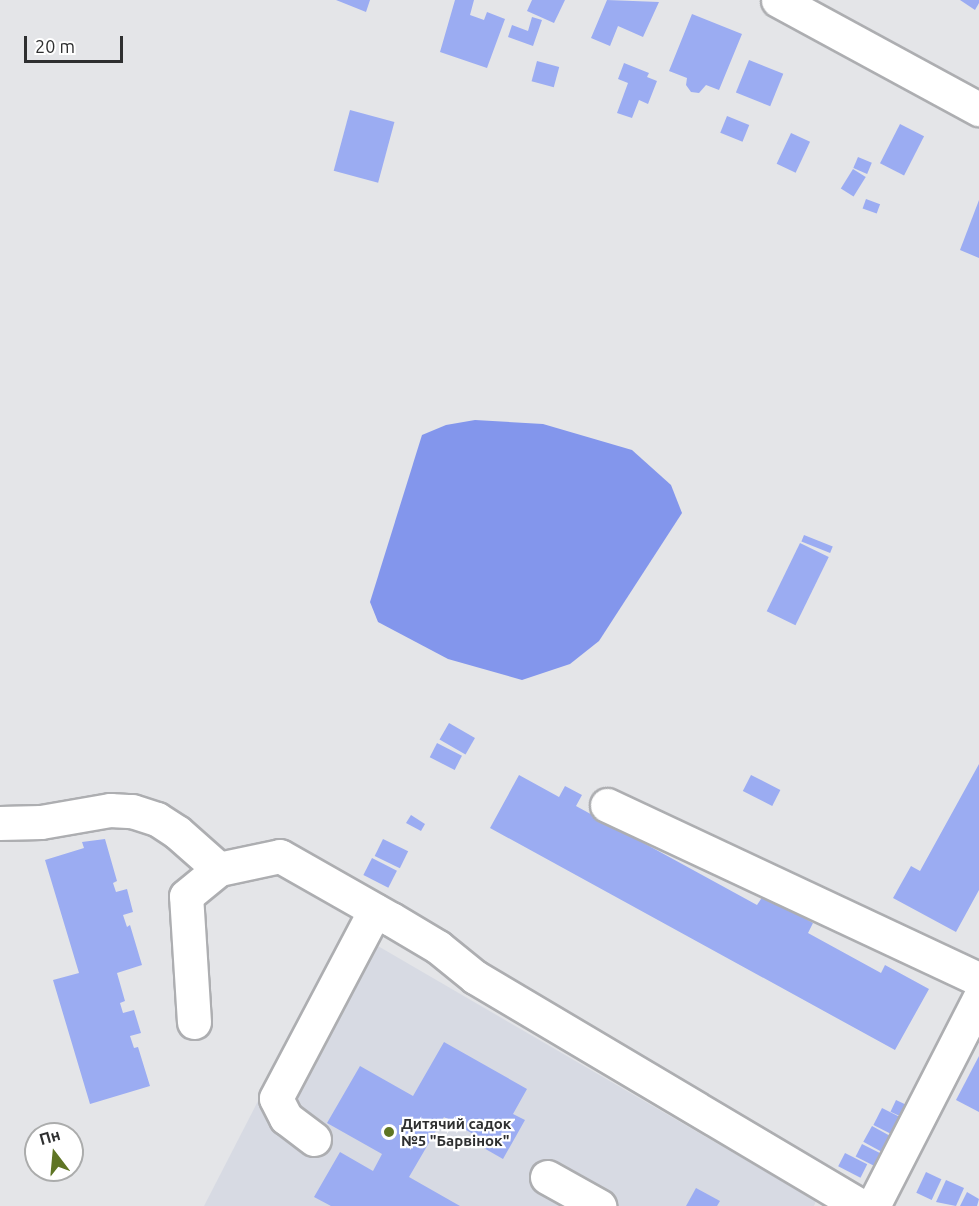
<!DOCTYPE html>
<meta charset="utf-8">
<style>
body{margin:0}
#map{position:relative;width:979px;height:1206px;overflow:hidden;background:#e4e5e8;font-family:Ubuntu,sans-serif}
div>[style]{position:absolute}
.built>*{inset:0;background:#d7dae3}
.water>*{inset:0;background:#8396ec}
.building>*{inset:0;background:#9bacf2;transform-origin:0 0}
.roads{filter:drop-shadow(2px 0 #adaeb1) drop-shadow(-2px 0 #adaeb1) drop-shadow(0 2px #adaeb1) drop-shadow(0 -2px #adaeb1)}
.minor>*{height:33px;margin:-16.5px;padding:0 16.5px;transform-origin:16.5px;border-radius:16.5px;background:#fff}
.dots>*{width:16px;height:16px;translate:-50% -50%;box-sizing:border-box;border:3px solid #fff;border-radius:50%}
span{translate:-50% -50%;white-space:nowrap;text-align:center;line-height:1.15;-webkit-text-stroke:4.5px #fff;paint-order:stroke}
.poi-label{font-size:15px;color:#2e2f30;font-weight:700}
.left{translate:0 -50%;text-align:left}
.north{position:absolute;left:24px;top:1122px;width:60px;height:60px;box-sizing:border-box;background:#fff;border:2px solid #abacac;border-radius:50%;rotate:344deg;font-size:16px;font-weight:700;line-height:24px;text-align:center;color:#2e2f30}
.north::after{content:'';display:block;margin:auto;width:21px;height:27px;background:#5f7525;clip-path:polygon(50% 0,100% 100%,50% 72%,0 100%)}
.scale{position:absolute;left:24px;top:36px;width:99px;height:27px;box-sizing:border-box;border:3px solid #2e2f30;border-top:0;padding-left:8px;font-size:18px;line-height:21px;white-space:nowrap;color:#2e2f30;-webkit-text-stroke:4px #fff;paint-order:stroke}
</style>
<div id="map">
<div class="built">
<div style="clip-path:polygon(347px 928px,816px 1201px,814px 1206px,204px 1206px)"></div>
</div>
<div class="water">
<div style="clip-path:polygon(475px 420px,543px 424px,632px 450px,671px 485px,682px 513px,599px 641px,570px 664px,522px 680px,448px 659px,378px 622px,370px 602px,422px 435px,446px 425px)"></div>
</div>
<div class="building">
<div style="clip-path:polygon(336px 0,370px 0,366px 12px)"></div>
<div style="clip-path:polygon(455px 0,474px 0,470px 15px,484px 20px,487px 12px,505px 19px,487px 68px,440px 52px)"></div>
<div style="clip-path:polygon(532px 0,565px 0,554px 23px,527px 11px)"></div>
<div style="clip-path:polygon(607px 0,659px 2px,643px 37px,618px 26px,610px 46px,591px 38px)"></div>
<div style="clip-path:polygon(960px 0,979px 0,979px 3px,975px 10px)"></div>
<div style="clip-path:polygon(692px 14px,742px 34px,719px 90px,706px 85px,699px 93px,691px 92px,686px 85px,687px 78px,669px 71px)"></div>
<div style="clip-path:polygon(532px 17px,542px 20px,533px 46px,508px 37px,512px 25px,528px 31px)"></div>
<div style="left:749px;top:60px;width:37px;height:35px;rotate:22deg"></div>
<div style="left:537px;top:61px;width:23px;height:21px;rotate:15deg"></div>
<div style="clip-path:polygon(624px 63px,649px 73px,647px 77px,657px 81px,648px 104px,639px 100px,632px 118px,617px 113px,628px 83px,618px 79px)"></div>
<div style="left:350px;top:110px;width:46px;height:63px;rotate:15deg"></div>
<div style="left:727px;top:116px;width:24px;height:18px;rotate:22deg"></div>
<div style="left:900px;top:124px;width:27px;height:44px;rotate:27deg"></div>
<div style="left:791px;top:133px;width:21px;height:34px;rotate:25deg"></div>
<div style="left:858px;top:157px;width:15px;height:12px;rotate:23deg"></div>
<div style="left:853px;top:169px;width:15px;height:23px;rotate:32deg"></div>
<div style="left:866px;top:199px;width:15px;height:10px;rotate:20deg"></div>
<div style="clip-path:polygon(979px 200px,979px 258px,960px 250px)"></div>
<div style="left:804px;top:535px;width:31px;height:7px;rotate:22deg"></div>
<div style="left:800px;top:543px;width:32px;height:76px;rotate:26deg"></div>
<div style="left:449px;top:723px;width:30px;height:19px;rotate:30deg"></div>
<div style="left:437px;top:743px;width:28px;height:16px;rotate:27deg"></div>
<div style="clip-path:polygon(979px 764px,979px 890px,956px 932px,893px 898px,911px 866px,920px 871px)"></div>
<div style="clip-path:polygon(519px 775px,559px 797px,565px 786px,582px 795px,576px 806px,757px 905px,763px 896px,813px 923px,808px 933px,881px 973px,885px 965px,929px 989px,895px 1050px,490px 828px)"></div>
<div style="left:751px;top:775px;width:33px;height:18px;rotate:27deg"></div>
<div style="clip-path:polygon(411px 815px,425px 824px,421px 831px,406px 823px)"></div>
<div style="clip-path:polygon(105px 839px,117px 881px,113px 883px,116px 892px,127px 889px,133px 912px,123px 915px,127px 927px,130px 925px,142px 965px,117px 973px,125px 1001px,120px 1003px,123px 1013px,134px 1010px,141px 1033px,130px 1036px,134px 1048px,138px 1047px,150px 1086px,90px 1104px,53px 980px,79px 973px,45px 860px,84px 848px,82px 842px)"></div>
<div style="left:383px;top:839px;width:28px;height:19px;rotate:26deg"></div>
<div style="left:372px;top:858px;width:28px;height:19px;rotate:27deg"></div>
<div style="clip-path:polygon(444px 1042px,527px 1089px,513px 1114px,525px 1120px,503px 1159px,482px 1147px,485px 1141px,444px 1117px,409px 1177px,460px 1206px,331px 1206px,314px 1197px,340px 1152px,373px 1171px,382px 1154px,327px 1123px,360px 1066px,413px 1096px)"></div>
<div style="clip-path:polygon(979px 1056px,979px 1112px,956px 1100px)"></div>
<div style="left:896px;top:1100px;width:17px;height:13px;rotate:25deg"></div>
<div style="left:882px;top:1108px;width:25px;height:19px;rotate:27deg"></div>
<div style="left:872px;top:1126px;width:25px;height:18px;rotate:29deg"></div>
<div style="left:862px;top:1144px;width:25px;height:14px;rotate:27deg"></div>
<div style="left:845px;top:1153px;width:25px;height:15px;rotate:27deg"></div>
<div style="left:926px;top:1172px;width:17px;height:23px;rotate:25deg"></div>
<div style="clip-path:polygon(946px 1180px,964px 1188px,956px 1206px,936px 1202px)"></div>
<div style="clip-path:polygon(696px 1188px,720px 1201px,717px 1206px,686px 1206px)"></div>
<div style="clip-path:polygon(967px 1192px,979px 1199px,977px 1206px,960px 1206px)"></div>
</div>
<div class="roads">
<div class="minor">
<div style="left:778px;top:0;width:229px;rotate:28.5deg"></div>
<div style="left:607px;top:805px;width:411px;rotate:25.1deg"></div>
<div style="left:0;top:823px;width:41px;rotate:-1.4deg"></div>
<div style="left:41px;top:822px;width:70px;rotate:-9.9deg"></div>
<div style="left:110px;top:810px;width:22px;rotate:3deg"></div>
<div style="left:132px;top:811px;width:26px;rotate:18deg"></div>
<div style="left:157px;top:819px;width:24px;rotate:33deg"></div>
<div style="left:177px;top:832px;width:56px;rotate:41.4deg"></div>
<div style="left:194px;top:1022px;width:126px;rotate:-93.6deg"></div>
<div style="left:186px;top:896px;width:43px;rotate:-39.3deg"></div>
<div style="left:219px;top:869px;width:62px;rotate:-12deg"></div>
<div style="left:280px;top:856px;width:128px;rotate:29.6deg"></div>
<div style="left:391px;top:919px;width:55px;rotate:30.8deg"></div>
<div style="left:438px;top:947px;width:48px;rotate:39deg"></div>
<div style="left:475px;top:977px;width:449px;rotate:30.7deg"></div>
<div style="left:314px;top:1139px;width:35px;rotate:-143deg"></div>
<div style="left:286px;top:1118px;width:22px;rotate:-117deg"></div>
<div style="left:276px;top:1098px;width:212px;rotate:-62.2deg"></div>
<div style="left:547px;top:1177px;width:60px;rotate:29.1deg"></div>
<div style="left:873px;top:1206px;width:233px;rotate:-62.9deg"></div>
</div>
</div>
<div class="dots">
<div style="left:389px;top:1132px;background:#5f7525"></div>
</div>
<div class="poi-label">
<span class="left" style="left:401px;top:1132px">Дитячий садок<br>№5 "Барвінок"</span>
</div>
<div class="north">Пн</div>
<div class="scale">20 m</div>
</div>
